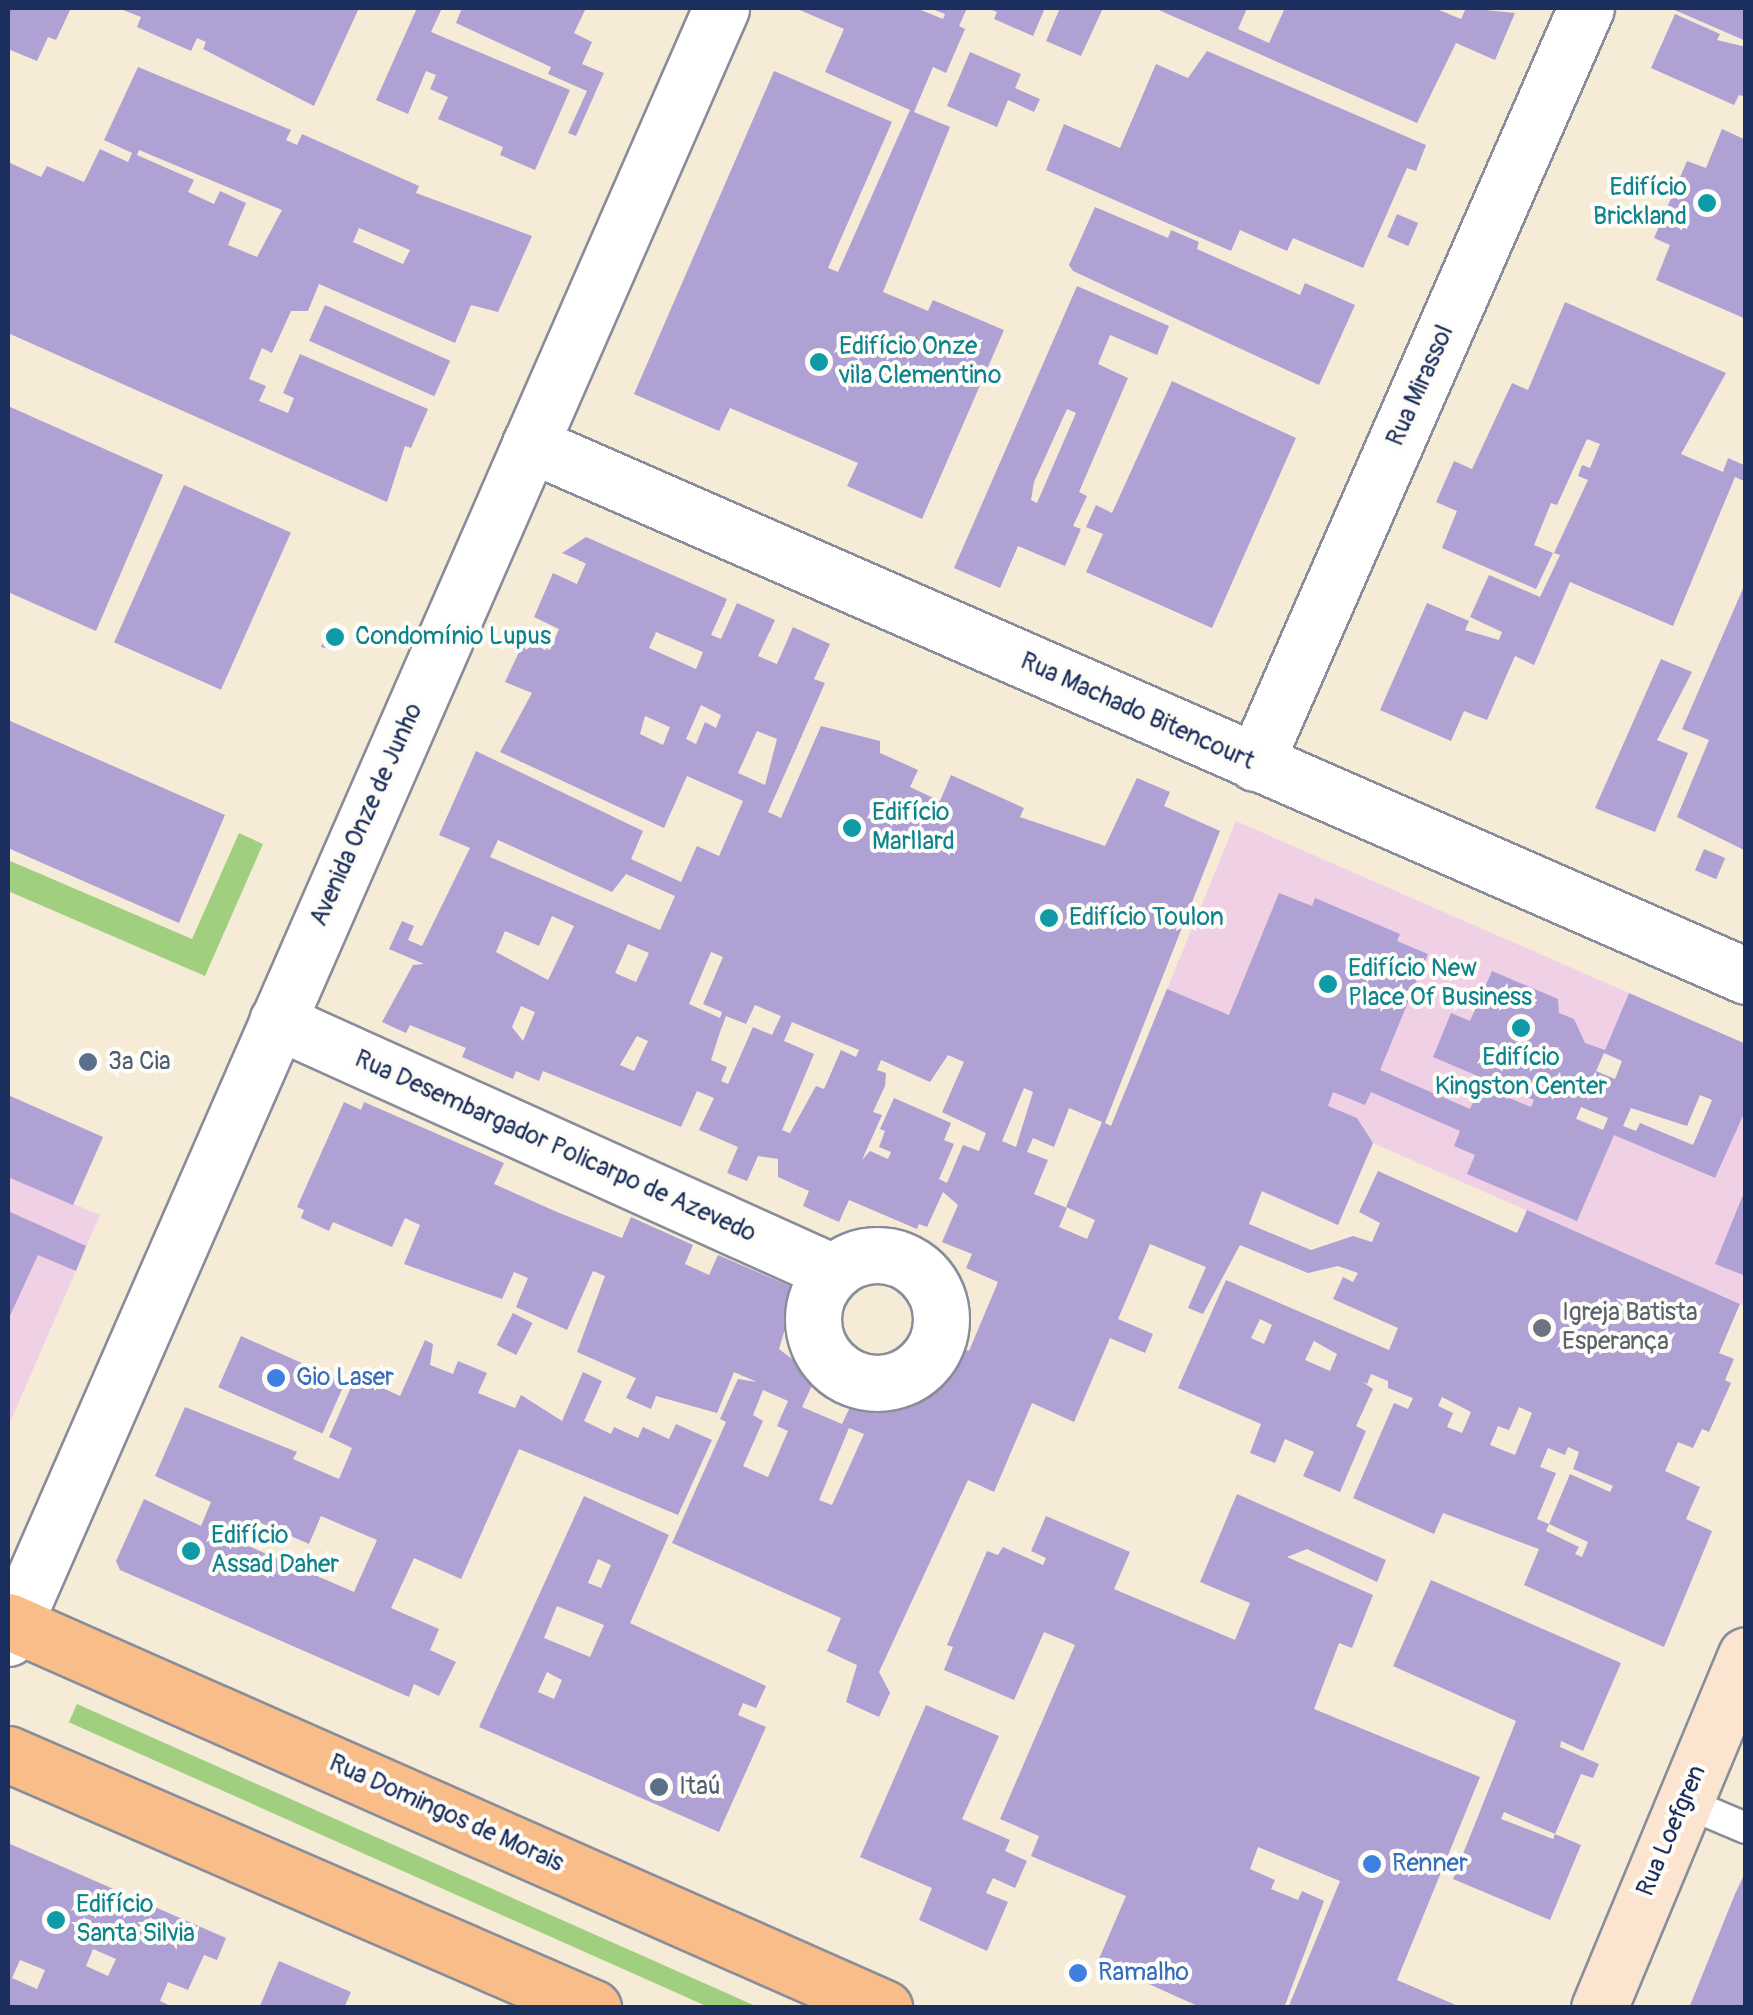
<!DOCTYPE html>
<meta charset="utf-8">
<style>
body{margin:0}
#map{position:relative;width:1753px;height:2015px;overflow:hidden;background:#f5ebd6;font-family:Pangolin,sans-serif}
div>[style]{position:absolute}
.built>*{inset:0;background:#f0d0e5}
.green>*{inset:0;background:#a0d07f;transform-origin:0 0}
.building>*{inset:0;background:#b0a1d4;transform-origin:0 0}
.roads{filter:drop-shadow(2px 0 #888d9a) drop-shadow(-2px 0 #888d9a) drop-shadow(0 2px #888d9a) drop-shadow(0 -2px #888d9a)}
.lane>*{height:30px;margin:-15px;padding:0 15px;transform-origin:15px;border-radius:15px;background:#fff}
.street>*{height:55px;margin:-27.5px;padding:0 27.5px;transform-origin:27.5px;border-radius:27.5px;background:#fff}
.street>.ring{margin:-27.5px;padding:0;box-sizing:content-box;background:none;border:55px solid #fff;border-radius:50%}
.secondary>*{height:55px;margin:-27.5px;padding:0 27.5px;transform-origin:27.5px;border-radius:27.5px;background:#fce5d0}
.primary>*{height:55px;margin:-27.5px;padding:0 27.5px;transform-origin:27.5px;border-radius:27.5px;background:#f8bd89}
.dots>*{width:28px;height:28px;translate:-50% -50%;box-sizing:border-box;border:5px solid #fdfcf7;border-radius:50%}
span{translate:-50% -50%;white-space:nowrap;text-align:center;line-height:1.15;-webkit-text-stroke:8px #fdfcf7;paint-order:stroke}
.culture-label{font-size:25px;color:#0d838f}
.right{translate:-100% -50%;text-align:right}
.left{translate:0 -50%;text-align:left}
.street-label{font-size:25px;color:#1b2f5e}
.service-label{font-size:25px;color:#4e5e75}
.worship-label{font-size:25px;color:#5b616d}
.shop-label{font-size:25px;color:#366cbe}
.frame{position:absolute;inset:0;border:10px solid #1b2f5e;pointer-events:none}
</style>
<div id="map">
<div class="built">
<div style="clip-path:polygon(1236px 821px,1629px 993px,1576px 1118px,1714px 1178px,1745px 1109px,1745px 1306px,1373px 1143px,1338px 1225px,1111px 1126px)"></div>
<div style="clip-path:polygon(8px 1176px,100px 1215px,8px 1427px)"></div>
</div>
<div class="green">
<div style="clip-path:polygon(239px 833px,263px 844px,205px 976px,8px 891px,8px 860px,192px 939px)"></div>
<div style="left:77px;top:1704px;width:754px;height:20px;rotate:24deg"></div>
</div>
<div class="building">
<div style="clip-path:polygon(8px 8px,71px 8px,56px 40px,48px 37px,37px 61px,8px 49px)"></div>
<div style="clip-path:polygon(118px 8px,359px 8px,314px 106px,203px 49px,206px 42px,197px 38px,191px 51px,137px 27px,141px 17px)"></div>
<div style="clip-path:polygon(417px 8px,442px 8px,431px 32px,570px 90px,535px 170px,500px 155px,503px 147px,438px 119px,448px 97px,430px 89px,436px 75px,426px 71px,408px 114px,376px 100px)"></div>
<div style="clip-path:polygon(462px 8px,586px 8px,574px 33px,592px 42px,582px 64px,604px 73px,576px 136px,568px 133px,587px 91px,548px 74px,551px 67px,456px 23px)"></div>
<div style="clip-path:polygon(795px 8px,916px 8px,943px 19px,945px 14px,930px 8px,967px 8px,959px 26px,965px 29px,946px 73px,933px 67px,914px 112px,950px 127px,883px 292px,928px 311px,933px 300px,1004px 330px,922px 519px,847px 486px,858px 463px,730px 408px,719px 431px,634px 394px,774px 71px,892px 122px,828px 268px,838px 272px,910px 110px,825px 72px,844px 29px)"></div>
<div style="clip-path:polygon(987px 8px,1045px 8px,1033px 36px,994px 19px,997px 12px)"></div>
<div style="clip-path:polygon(1060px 8px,1103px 8px,1081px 56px,1046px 41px)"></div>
<div style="clip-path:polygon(1154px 8px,1247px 8px,1238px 29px,1269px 43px,1285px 8px,1434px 8px,1461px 19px,1466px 8px,1515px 13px,1495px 60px,1456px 43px,1417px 123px)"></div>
<div style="clip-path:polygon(1670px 8px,1746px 8px,1746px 41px)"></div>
<div style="clip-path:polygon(1675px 14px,1720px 34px,1717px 40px,1746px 47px,1746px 97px,1739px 95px,1734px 105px,1651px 68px)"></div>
<div style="clip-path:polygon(1207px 51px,1426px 145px,1416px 171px,1407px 168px,1363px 268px,1293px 238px,1287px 251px,1240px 230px,1231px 251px,1046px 170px,1064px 124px,1120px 148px,1156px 64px,1188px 78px)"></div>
<div style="clip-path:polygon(970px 52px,1021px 74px,1015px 88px,1040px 99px,1034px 112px,1008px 100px,997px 127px,947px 106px)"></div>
<div style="clip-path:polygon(evenodd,138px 67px,291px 130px,286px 140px,297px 145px,302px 134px,419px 186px,416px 193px,532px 236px,498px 312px,471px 305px,455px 343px,319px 284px,308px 311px,291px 311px,272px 353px,262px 348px,249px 379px,266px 386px,259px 401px,288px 413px,294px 398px,283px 393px,300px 354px,428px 409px,411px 448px,405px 446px,387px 502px,8px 333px,8px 162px,41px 177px,47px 166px,84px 182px,100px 149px,128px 162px,132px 153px,104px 140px,138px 67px,139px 150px,282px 210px,257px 257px,228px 245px,246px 203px,220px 191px,214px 204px,188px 192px,194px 180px,137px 155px,139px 150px,138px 67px,359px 228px,410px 250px,403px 264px,353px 242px,359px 228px)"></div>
<div style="clip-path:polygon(1722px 129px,1746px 140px,1746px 319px,1656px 280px,1670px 245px,1654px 238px,1687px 161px,1706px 168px)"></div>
<div style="clip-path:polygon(1095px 207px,1168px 238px,1171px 230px,1199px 242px,1197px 249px,1300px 295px,1305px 283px,1355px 305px,1319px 385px,1073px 271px,1069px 265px)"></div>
<div style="left:1397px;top:214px;width:23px;height:25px;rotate:23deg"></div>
<div style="clip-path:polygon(evenodd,1077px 286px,1169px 326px,1157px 355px,1110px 335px,1098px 364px,1128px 378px,1079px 492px,1087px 496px,1073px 526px,1081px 529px,1065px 566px,1018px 546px,1000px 588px,954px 568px,1077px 286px,1067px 409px,1076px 413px,1037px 503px,1031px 500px,1034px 482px,1067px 409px)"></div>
<div style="clip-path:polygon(1565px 302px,1726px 373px,1681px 454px,1723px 472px,1728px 458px,1746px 466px,1746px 482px,1735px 477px,1673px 626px,1570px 582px,1534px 665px,1515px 656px,1487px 720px,1464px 711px,1451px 741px,1380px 710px,1427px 603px,1469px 621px,1465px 630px,1499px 640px,1502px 632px,1470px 617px,1489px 575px,1540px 597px,1560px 555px,1554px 553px,1588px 480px,1578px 476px,1582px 465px,1590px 468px,1600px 444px,1587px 439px,1557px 505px,1551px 503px,1534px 545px,1553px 553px,1536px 589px,1442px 548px,1457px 511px,1436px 502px,1454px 461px,1472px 469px,1512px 383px,1528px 390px)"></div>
<div style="left:325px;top:305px;width:137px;height:39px;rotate:24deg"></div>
<div style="clip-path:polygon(1172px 381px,1296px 438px,1212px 628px,1086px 572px,1103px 534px,1086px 527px,1096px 505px,1112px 513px)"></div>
<div style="clip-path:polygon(8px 406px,163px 475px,96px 631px,8px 592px)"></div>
<div style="left:184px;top:485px;width:117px;height:172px;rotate:24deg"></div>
<div style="clip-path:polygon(evenodd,586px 537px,727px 599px,711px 635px,721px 639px,737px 603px,775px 620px,758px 656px,777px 664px,793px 627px,830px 644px,814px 679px,825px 683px,768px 812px,781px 818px,821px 726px,880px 741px,880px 753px,918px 770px,910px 787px,940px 801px,951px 775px,1024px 808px,1020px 817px,1105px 846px,1137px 778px,1170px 792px,1164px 806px,1220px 831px,1105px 1123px,1111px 1126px,1167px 989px,1229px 1015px,1279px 893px,1312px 906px,1315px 898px,1400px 934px,1397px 941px,1428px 954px,1380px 1070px,1470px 1109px,1480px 1086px,1531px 1107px,1534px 1100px,1433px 1057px,1451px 1013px,1470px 1021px,1492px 971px,1558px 999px,1559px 1013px,1574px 1019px,1585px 1043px,1605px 1050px,1629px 993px,1746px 1044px,1746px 1109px,1715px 1178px,1614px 1135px,1577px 1221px,1467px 1174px,1475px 1155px,1454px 1146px,1460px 1131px,1371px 1092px,1365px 1105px,1333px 1092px,1328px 1106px,1357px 1118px,1373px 1143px,1338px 1225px,1262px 1191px,1249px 1224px,1311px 1250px,1353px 1236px,1372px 1242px,1380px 1223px,1359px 1212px,1378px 1171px,1517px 1233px,1527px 1210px,1740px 1304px,1719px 1353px,1734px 1359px,1725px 1380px,1731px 1383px,1709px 1432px,1702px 1429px,1693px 1448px,1678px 1442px,1665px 1471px,1700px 1487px,1686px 1519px,1712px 1531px,1664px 1647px,1524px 1585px,1539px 1549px,1443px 1513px,1434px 1534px,1353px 1498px,1394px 1403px,1408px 1409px,1413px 1398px,1388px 1388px,1388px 1381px,1371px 1374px,1367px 1384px,1361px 1381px,1373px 1389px,1356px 1426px,1366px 1431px,1340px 1492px,1303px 1476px,1314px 1452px,1285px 1439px,1275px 1463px,1250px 1453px,1261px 1424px,1178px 1388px,1226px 1280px,1389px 1350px,1398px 1328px,1333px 1299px,1343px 1277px,1353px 1282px,1358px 1273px,1338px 1266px,1308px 1273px,1240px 1245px,1203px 1314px,1188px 1308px,1206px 1267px,1150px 1244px,1118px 1319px,1153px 1334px,1145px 1353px,1110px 1338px,1074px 1422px,1032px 1403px,994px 1492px,968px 1480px,879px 1672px,890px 1693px,879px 1717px,846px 1702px,857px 1665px,827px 1651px,841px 1618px,672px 1543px,726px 1422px,720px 1419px,738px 1379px,757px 1382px,734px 1372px,717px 1413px,656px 1396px,651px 1409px,626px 1398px,636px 1378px,577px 1352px,605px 1276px,593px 1271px,567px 1330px,516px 1307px,528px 1278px,514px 1272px,502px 1299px,404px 1264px,420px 1225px,405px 1218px,392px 1247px,333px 1222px,329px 1231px,301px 1218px,304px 1210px,297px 1207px,344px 1102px,361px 1110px,364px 1102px,504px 1163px,494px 1184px,557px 1212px,622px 1238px,631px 1217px,693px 1245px,685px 1264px,709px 1275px,718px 1255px,797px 1289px,779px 1349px,816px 1377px,802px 1407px,842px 1424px,852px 1403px,889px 1409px,936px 1390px,958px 1347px,969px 1351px,998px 1282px,966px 1268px,972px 1254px,942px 1242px,958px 1205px,943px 1192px,927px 1227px,919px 1224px,917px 1229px,849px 1200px,839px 1222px,803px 1206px,809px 1191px,778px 1177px,778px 1159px,758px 1156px,747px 1181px,727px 1173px,738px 1147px,699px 1130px,714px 1098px,697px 1091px,681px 1127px,543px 1071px,539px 1081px,516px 1071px,513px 1079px,462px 1057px,466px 1048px,410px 1025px,406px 1033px,382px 1022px,413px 965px,424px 964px,389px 949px,402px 921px,414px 926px,408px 940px,422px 946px,470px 848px,439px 835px,476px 751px,643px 831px,631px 859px,681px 882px,697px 846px,719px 856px,743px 801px,687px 776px,664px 828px,500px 752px,532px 693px,505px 682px,525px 639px,550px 650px,559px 629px,534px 617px,553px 573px,577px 584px,586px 563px,562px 553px,586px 537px,656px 632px,703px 652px,696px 669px,649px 648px,656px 632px,586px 537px,701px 705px,721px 715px,716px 728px,705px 722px,696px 744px,686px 739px,701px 705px,586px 537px,645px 716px,670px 727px,663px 745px,640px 734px,645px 716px,586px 537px,757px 731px,777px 739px,765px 785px,738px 773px,757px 731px,586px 537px,498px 840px,612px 892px,626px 874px,675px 896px,660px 930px,490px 857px,498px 840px,586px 537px,552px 916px,574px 926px,548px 980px,496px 952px,505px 931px,539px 946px,552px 916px,586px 537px,628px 944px,649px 953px,636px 982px,615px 973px,628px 944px,586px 537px,711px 952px,723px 957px,703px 1004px,722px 1012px,720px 1018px,689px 1004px,711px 952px,586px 537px,755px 1005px,781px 1016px,772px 1035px,753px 1027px,728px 1084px,721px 1081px,727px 1067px,711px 1060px,720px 1032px,726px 1016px,746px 1024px,755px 1005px,586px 537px,521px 1006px,535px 1012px,523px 1041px,512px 1027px,521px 1006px,586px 537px,792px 1022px,859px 1050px,856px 1057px,841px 1050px,824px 1089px,816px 1086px,790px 1133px,782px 1130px,814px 1054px,784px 1041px,792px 1022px,586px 537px,637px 1036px,648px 1041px,634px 1071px,620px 1065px,637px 1036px,586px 537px,1604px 1053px,1622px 1061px,1615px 1079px,1596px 1071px,1604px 1053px,586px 537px,948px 1055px,964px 1062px,942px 1112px,986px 1133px,979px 1151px,963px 1145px,947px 1183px,939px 1179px,954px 1144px,944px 1140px,951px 1123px,894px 1098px,880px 1129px,885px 1131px,879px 1147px,891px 1152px,888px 1159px,870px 1151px,862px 1160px,882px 1115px,873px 1112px,885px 1086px,886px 1073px,877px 1070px,881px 1060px,930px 1082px,948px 1055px,586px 537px,1024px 1088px,1033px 1092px,1016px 1147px,1002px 1141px,1024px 1088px,586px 537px,1700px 1095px,1712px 1100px,1693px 1145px,1640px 1123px,1636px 1131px,1623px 1126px,1631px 1108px,1687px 1126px,1700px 1095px,586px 537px,1581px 1107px,1608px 1118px,1603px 1130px,1576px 1119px,1581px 1107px,586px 537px,1069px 1108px,1102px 1122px,1066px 1207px,1095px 1220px,1087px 1239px,1059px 1227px,1067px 1208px,1034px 1194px,1048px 1160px,1027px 1152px,1033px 1138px,1054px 1147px,1069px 1108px,586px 537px,1260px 1319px,1272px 1325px,1264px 1344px,1251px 1338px,1260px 1319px,586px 537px,1314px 1341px,1337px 1354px,1330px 1371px,1305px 1360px,1314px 1341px,586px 537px,763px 1390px,788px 1401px,777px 1426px,788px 1431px,768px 1477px,743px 1466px,763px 1421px,753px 1415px,763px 1390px,586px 537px,1442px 1397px,1471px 1412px,1462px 1433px,1447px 1427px,1453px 1413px,1438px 1406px,1442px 1397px,586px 537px,1519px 1407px,1532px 1413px,1515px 1455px,1490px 1445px,1498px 1426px,1509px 1430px,1519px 1407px,586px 537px,849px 1428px,864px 1434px,832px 1505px,819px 1500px,849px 1428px,586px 537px,1568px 1447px,1579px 1452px,1573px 1469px,1613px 1486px,1610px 1492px,1570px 1474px,1549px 1524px,1537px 1519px,1556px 1473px,1540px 1467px,1548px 1448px,1565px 1455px,1568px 1447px,586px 537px,1549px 1524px,1588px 1542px,1582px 1557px,1575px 1554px,1579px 1547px,1546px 1531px,1549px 1524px)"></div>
<div style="clip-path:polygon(1745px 584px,1746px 584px,1746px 851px,1677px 817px,1709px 740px,1682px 729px)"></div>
<div style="clip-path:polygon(329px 627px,347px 642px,338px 651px,321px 647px)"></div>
<div style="clip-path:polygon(1661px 659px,1692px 672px,1657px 740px,1688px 753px,1655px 832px,1595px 808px)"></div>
<div style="clip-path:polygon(8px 720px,225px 815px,179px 923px,8px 848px)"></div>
<div style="left:1704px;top:849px;width:23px;height:23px;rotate:23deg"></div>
<div style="clip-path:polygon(8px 1095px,103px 1137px,73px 1205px,8px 1177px)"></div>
<div style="clip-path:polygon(1745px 1190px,1746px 1190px,1746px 1276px,1715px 1264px)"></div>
<div style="clip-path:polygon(8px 1211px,86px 1246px,76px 1271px,38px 1255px,8px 1320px)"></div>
<div style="left:513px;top:1313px;width:22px;height:36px;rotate:27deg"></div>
<div style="left:241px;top:1336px;width:114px;height:56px;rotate:24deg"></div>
<div style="clip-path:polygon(evenodd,425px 1340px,433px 1344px,430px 1365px,453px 1374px,458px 1361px,487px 1373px,478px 1393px,515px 1408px,521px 1395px,562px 1421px,583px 1372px,602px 1381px,584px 1421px,611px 1434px,614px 1427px,638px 1438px,643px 1427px,669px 1439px,676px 1424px,712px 1440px,678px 1515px,519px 1449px,461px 1579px,414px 1558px,391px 1608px,439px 1629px,430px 1650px,456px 1662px,439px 1696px,414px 1684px,409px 1697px,120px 1570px,116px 1561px,144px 1499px,201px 1526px,211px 1502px,155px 1476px,185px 1407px,297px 1452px,293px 1459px,339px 1479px,352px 1448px,329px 1437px,356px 1376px,400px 1396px,425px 1340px,321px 1516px,377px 1540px,354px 1592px,246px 1545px,256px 1521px,309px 1544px,321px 1516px)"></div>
<div style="clip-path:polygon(1237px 1494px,1386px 1560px,1377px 1582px,1307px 1549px,1287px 1557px,1373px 1595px,1352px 1648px,1339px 1643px,1314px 1709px,1480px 1777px,1397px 1980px,1463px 2008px,1288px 2008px,1340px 1881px,1258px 1847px,1250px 1869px,1275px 1880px,1271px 1889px,1298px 1900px,1302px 1891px,1324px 1901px,1284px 2008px,1202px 2008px,1098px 1961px,1126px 1896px,1031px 1856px,1039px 1836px,1000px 1819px,1075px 1645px,1044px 1632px,1014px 1700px,944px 1670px,953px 1647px,947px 1645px,987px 1551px,998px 1555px,1003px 1547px,1043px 1565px,1046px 1558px,1031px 1551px,1046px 1516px,1130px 1552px,1114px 1589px,1235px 1640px,1250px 1603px,1200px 1582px)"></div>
<div style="clip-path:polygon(evenodd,584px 1496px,669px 1535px,630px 1623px,766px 1686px,756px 1708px,743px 1703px,738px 1715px,766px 1727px,719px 1832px,479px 1727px,584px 1496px,598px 1559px,611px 1565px,601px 1588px,588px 1583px,598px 1559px,584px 1496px,557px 1606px,604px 1625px,590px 1657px,544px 1638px,557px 1606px,584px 1496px,547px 1672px,562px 1680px,554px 1699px,538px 1692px,547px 1672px)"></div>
<div style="clip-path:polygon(evenodd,1431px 1580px,1621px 1663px,1583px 1751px,1561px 1741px,1560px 1747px,1599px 1764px,1593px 1778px,1581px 1774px,1555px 1834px,1581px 1845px,1550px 1920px,1453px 1879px,1516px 1721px,1393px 1666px,1431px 1580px,1504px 1812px,1555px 1834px,1553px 1839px,1501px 1819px,1504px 1812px)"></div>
<div style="clip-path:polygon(926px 1705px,999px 1736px,962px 1819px,1010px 1840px,1005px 1851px,1027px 1861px,1015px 1888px,993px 1878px,986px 1893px,1008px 1902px,987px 1951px,919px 1920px,932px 1888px,860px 1857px)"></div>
<div style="clip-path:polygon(evenodd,8px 1843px,226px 1938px,217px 1960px,204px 1955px,188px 1990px,168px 1982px,160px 2001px,175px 2008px,8px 2008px,8px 1843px,93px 1949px,116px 1959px,108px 1976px,86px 1966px,93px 1949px,8px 1843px,20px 1960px,45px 1970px,37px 1989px,12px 1978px,20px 1960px)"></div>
<div style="clip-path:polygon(1746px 1871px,1746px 2008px,1689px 2008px,1735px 1894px)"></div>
<div style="clip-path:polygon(279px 1961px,351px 1992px,344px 2008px,259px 2008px)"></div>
</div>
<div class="roads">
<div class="lane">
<div style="left:1684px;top:1802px;width:67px;rotate:22.8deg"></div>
</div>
<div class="street">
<div style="left:530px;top:444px;width:1327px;rotate:23.63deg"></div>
<div style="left:1255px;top:763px;width:824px;rotate:-66.33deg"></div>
<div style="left:277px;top:1021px;width:610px;rotate:24.3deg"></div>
<div class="ring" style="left:813px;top:1255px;width:73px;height:73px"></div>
<div style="left:8px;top:1638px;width:1779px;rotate:-66.37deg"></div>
</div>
<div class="secondary">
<div style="left:1599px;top:2008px;width:382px;rotate:-67.4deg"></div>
</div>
<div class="primary">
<div style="left:8px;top:1621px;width:958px;rotate:23.83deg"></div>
<div style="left:8px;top:1754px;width:638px;rotate:23.47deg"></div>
</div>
</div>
<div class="dots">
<div style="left:1707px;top:203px;background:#0f9aa8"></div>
<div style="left:819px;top:362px;background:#0f9aa8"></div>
<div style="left:335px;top:637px;background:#0f9aa8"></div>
<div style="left:852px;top:828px;background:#0f9aa8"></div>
<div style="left:1049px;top:918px;background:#0f9aa8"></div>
<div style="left:1328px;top:984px;background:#0f9aa8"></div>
<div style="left:1521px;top:1028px;background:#0f9aa8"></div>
<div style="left:88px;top:1062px;background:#5c6f8a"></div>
<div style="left:1542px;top:1328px;background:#6b7280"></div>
<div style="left:276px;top:1378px;background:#3f7fe0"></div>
<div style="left:191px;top:1551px;background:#0f9aa8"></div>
<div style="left:659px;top:1787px;background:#5c6f8a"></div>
<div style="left:1372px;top:1864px;background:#3f7fe0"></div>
<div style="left:56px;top:1920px;background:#0f9aa8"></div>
<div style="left:1078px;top:1973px;background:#3f7fe0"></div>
</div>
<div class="culture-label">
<span class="right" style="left:1687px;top:203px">Edifício<br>Brickland</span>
<span class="left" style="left:839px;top:362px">Edifício Onze<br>vila Clementino</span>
<span class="left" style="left:355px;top:637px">Condomínio Lupus</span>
<span class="left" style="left:872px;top:828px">Edifício<br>Marllard</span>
<span class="left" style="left:1069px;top:918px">Edifício Toulon</span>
<span class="left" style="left:1348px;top:984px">Edifício New<br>Place Of Business</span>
<span style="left:1521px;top:1073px">Edifício<br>Kingston Center</span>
<span class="left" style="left:211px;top:1551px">Edifício<br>Assad Daher</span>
<span class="left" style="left:76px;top:1920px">Edifício<br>Santa Silvia</span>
</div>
<div class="street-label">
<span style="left:1421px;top:386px;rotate:-66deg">Rua Mirassol</span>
<span style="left:1137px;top:712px;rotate:24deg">Rua Machado Bitencourt</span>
<span style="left:367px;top:815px;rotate:-66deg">Avenida Onze de Junho</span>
<span style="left:555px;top:1147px;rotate:24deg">Rua Desembargador Policarpo de Azevedo</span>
<span style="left:446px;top:1814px;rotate:24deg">Rua Domingos de Morais</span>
<span style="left:1672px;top:1831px;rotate:-67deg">Rua Loefgren</span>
</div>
<div class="service-label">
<span class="left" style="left:108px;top:1062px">3ª Cia</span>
<span class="left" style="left:679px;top:1787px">Itaú</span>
</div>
<div class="worship-label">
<span class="left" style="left:1562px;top:1328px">Igreja Batista<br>Esperança</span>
</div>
<div class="shop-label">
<span class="left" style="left:296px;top:1378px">Gio Laser</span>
<span class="left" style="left:1392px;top:1864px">Renner</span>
<span class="left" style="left:1098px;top:1973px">Ramalho</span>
</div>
<div class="frame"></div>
</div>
